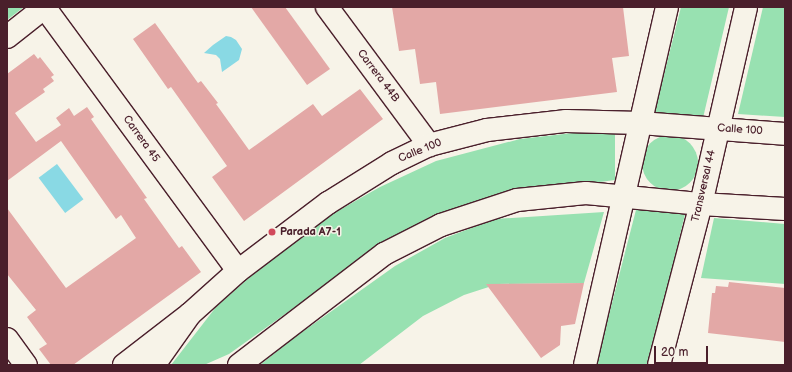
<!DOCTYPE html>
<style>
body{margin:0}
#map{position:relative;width:792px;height:372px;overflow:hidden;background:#f7f3e8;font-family:"Balsamiq Sans",sans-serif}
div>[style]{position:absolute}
.green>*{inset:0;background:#98e1b1}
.round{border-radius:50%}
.water>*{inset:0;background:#89d9e4;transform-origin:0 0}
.building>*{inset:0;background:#e3a8a6}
.roads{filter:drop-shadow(1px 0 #4a1f2b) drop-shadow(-1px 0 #4a1f2b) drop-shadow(0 1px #4a1f2b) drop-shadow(0 -1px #4a1f2b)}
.minor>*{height:22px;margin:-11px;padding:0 11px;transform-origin:11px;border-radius:11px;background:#f7f3e8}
.major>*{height:22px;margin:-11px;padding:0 11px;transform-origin:11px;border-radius:11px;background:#f7f3e8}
.dots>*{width:11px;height:11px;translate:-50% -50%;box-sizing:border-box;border:2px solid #f7f3e8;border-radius:50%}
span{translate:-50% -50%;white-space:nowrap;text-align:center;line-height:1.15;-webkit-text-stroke:3px #f7f3e8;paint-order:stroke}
.street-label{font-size:11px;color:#4a1f2b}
.poi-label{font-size:11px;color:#4a1f2b;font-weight:700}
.left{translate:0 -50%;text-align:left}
.frame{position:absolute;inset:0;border:8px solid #4a1f2b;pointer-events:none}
.scale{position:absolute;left:654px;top:346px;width:54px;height:18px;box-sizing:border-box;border:2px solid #4a1f2b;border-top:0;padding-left:5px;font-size:12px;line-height:14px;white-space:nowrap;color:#4a1f2b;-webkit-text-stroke:3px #f7f3e8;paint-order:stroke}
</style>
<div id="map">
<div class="green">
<div style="clip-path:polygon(7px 7px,24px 7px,7px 20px)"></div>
<div style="clip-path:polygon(681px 7px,729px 7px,703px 118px,654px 114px)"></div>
<div style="clip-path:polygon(763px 7px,785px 7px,785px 117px,738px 114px)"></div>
<div style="clip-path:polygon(573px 133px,615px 133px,615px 180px,516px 193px,438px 217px,393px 237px,229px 354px,204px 365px,171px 365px,216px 307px,250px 277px,329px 216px,380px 187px,436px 161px,520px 139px)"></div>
<div class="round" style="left:642px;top:135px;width:56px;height:56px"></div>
<div style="clip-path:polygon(637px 206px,686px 210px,649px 365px,596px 365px)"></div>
<div style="clip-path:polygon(604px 212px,584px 283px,498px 284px,464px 295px,423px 316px,359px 365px,260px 365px,291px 340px,395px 266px,445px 238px,495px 219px)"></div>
<div style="clip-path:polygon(714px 218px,785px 224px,785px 284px,701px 278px)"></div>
</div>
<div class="water">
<div style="clip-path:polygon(226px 36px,231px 37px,236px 40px,242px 49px,239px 60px,222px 72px,220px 59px,216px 55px,204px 53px,213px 45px)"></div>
<div style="left:57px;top:164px;width:44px;height:23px;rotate:53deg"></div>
</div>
<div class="building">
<div style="clip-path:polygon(251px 7px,285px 7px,330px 69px,307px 85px)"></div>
<div style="clip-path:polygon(392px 7px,623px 7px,629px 56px,612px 58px,617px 92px,440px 114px,436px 82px,420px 84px,415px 49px,399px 51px)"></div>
<div style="clip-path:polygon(155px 23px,198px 83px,201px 81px,218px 103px,216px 104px,249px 150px,313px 104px,322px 116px,360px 89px,383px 119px,244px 221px,212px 177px,227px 166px,171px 87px,168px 89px,133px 39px)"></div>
<div style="clip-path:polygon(34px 54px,38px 59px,40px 57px,54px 75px,51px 77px,54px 81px,43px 89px,45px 92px,15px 113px,36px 142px,61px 125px,56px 118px,69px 108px,74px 116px,87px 107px,94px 117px,91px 119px,147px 198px,144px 199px,179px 248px,182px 246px,201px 272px,73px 365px,51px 365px,39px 349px,47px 344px,27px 317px,36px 310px,7px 274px,7px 208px,66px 288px,136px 238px,121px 215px,116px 219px,61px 141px,7px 181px,7px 74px)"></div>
<div style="clip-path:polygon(729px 282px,785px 288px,785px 342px,708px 333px,712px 293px,715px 293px,716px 286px,728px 287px)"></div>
<div style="clip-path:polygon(584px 283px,575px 324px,561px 326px,560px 345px,541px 358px,486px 284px)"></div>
</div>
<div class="roads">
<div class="minor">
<div style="left:327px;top:7px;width:172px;rotate:53.5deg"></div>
<div style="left:45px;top:8px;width:326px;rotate:53.7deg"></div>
<div style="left:7px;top:37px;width:48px;rotate:-38.3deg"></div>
<div style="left:7px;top:339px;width:32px;rotate:54deg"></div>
<div style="left:154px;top:365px;width:62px;rotate:-54.8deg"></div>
<div style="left:190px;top:314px;width:64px;rotate:-41.9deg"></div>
<div style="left:238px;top:271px;width:113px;rotate:-37.1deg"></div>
<div style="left:328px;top:203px;width:75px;rotate:-32deg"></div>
<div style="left:392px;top:163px;width:41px;rotate:-25.9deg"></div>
<div style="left:429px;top:145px;width:60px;rotate:-14.5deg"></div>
<div style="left:487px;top:130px;width:80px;rotate:-6.5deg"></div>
<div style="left:566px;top:121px;width:74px;rotate:1.5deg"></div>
<div style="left:640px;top:123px;width:145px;rotate:4.3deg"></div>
<div style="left:239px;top:365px;width:183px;rotate:-37.4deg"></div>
<div style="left:384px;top:254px;width:64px;rotate:-27deg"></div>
<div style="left:441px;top:225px;width:80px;rotate:-18.2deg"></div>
<div style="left:517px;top:200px;width:69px;rotate:-5.8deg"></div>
<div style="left:586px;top:193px;width:116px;rotate:5.5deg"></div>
<div style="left:701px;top:204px;width:84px;rotate:3.4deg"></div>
<div style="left:585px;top:365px;width:367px;rotate:-77.1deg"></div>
<div style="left:659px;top:365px;width:166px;rotate:-75.4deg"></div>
<div style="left:701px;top:204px;width:202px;rotate:-77.1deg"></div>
</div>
<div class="major">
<div style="left:124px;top:365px;width:83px;rotate:-37.7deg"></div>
</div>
</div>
<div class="dots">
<div style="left:272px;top:232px;background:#d1495b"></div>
</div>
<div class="street-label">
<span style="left:378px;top:76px;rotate:53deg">Carrera 44B</span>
<span style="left:740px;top:130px;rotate:4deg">Calle 100</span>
<span style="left:141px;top:139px;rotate:54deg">Carrera 45</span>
<span style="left:420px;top:151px;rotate:-22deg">Calle 100</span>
<span style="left:704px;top:186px;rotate:-77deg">Transversal 44</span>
</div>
<div class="poi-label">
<span class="left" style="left:280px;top:232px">Parada A7-1</span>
</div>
<div class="frame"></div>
<div class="scale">20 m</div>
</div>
